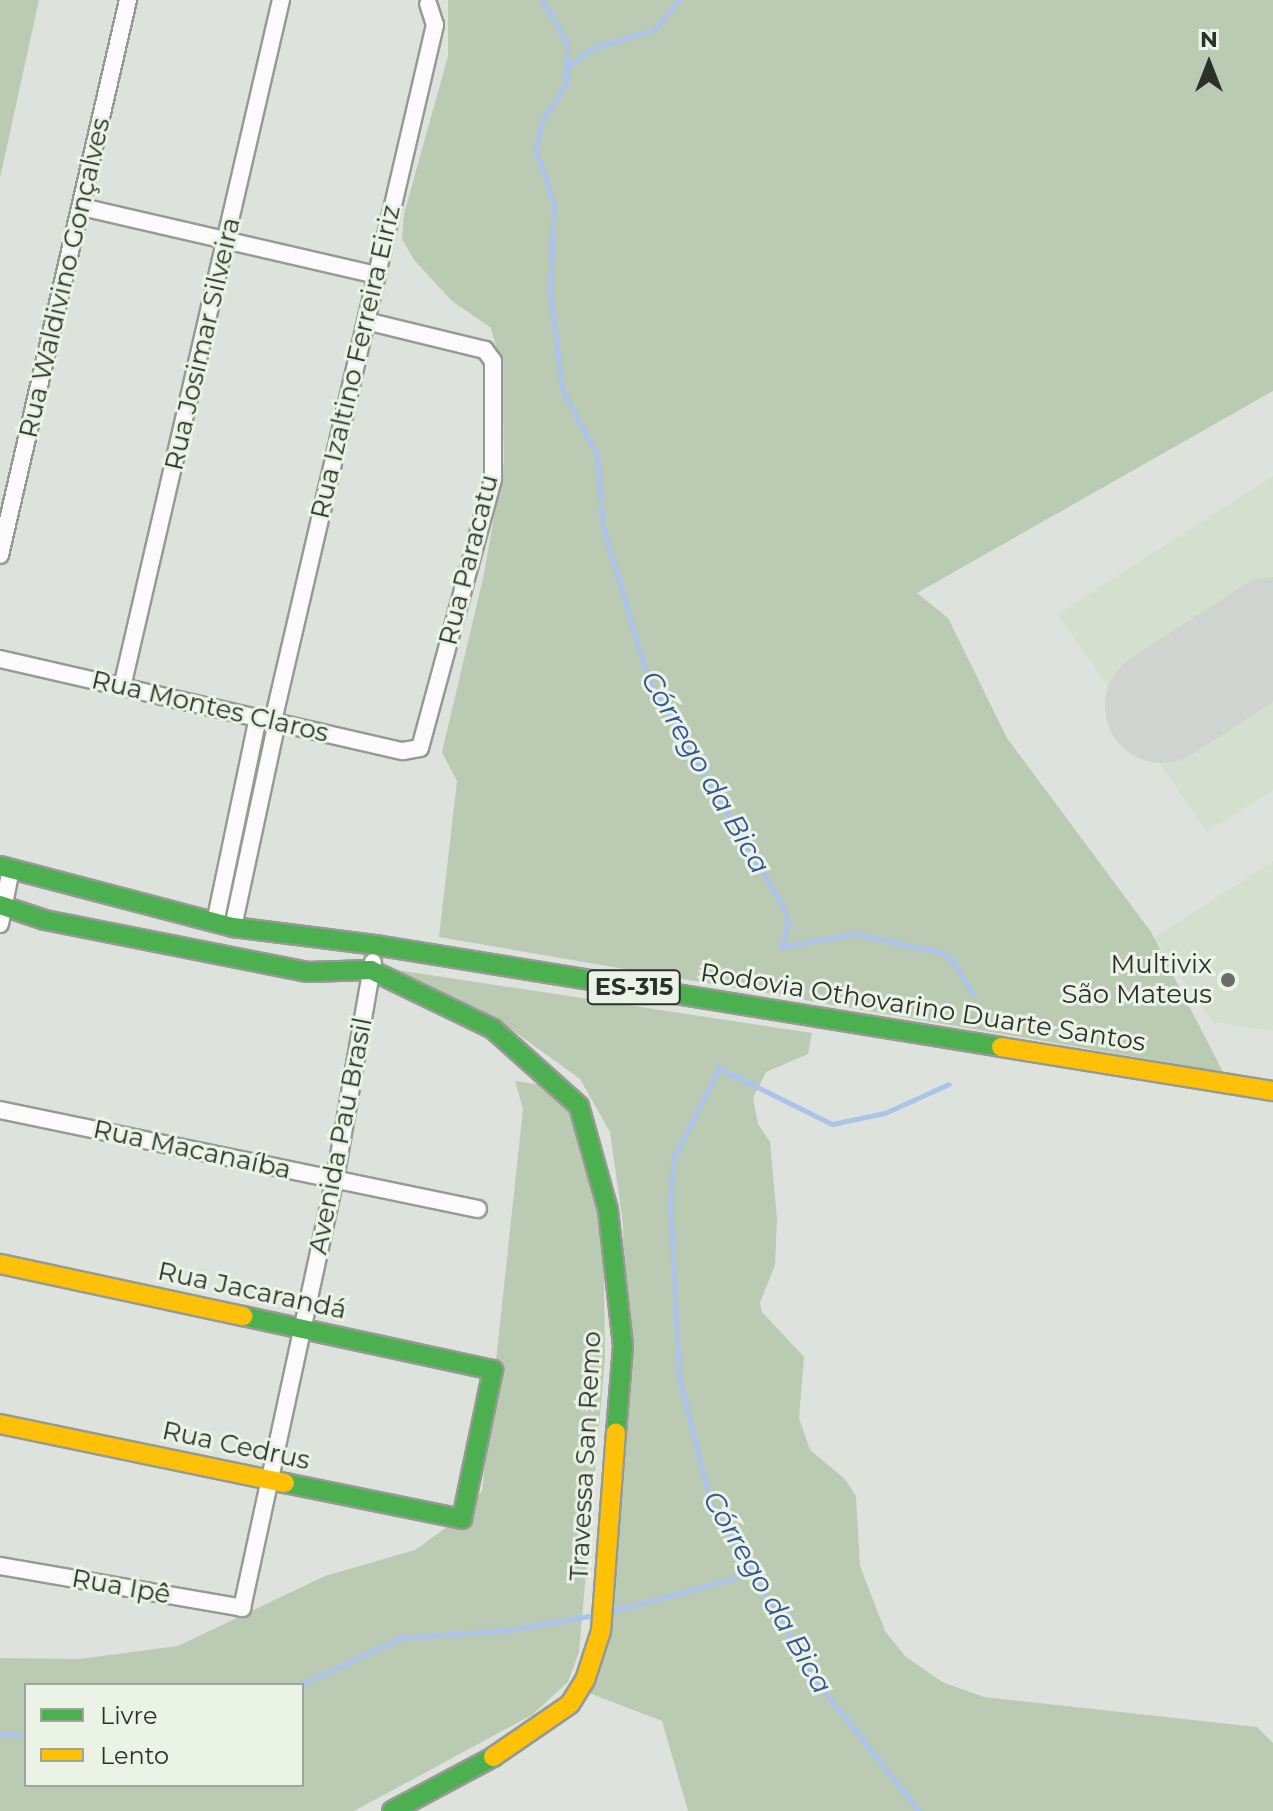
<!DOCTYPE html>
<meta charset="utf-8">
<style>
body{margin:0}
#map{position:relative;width:1273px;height:1811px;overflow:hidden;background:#dde2dc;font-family:Montserrat,sans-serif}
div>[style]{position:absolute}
.built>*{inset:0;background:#d5dfd0}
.green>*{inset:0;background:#bbcbb3}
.stream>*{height:5px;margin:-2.5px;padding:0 2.5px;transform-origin:2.5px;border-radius:2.5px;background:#acc3ea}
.runway>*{height:114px;margin:-57px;padding:0 57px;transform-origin:57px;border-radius:57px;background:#d0d4d0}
.roads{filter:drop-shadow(2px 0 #969a94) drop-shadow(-2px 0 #969a94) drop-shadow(0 2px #969a94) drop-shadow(0 -2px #969a94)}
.street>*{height:16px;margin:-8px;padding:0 8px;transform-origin:8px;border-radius:8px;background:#fafbfa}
.fast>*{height:18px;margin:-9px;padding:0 9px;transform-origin:9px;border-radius:9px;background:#4caf50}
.slow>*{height:18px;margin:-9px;padding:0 9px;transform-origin:9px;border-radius:9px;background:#ffc107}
.dots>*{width:22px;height:22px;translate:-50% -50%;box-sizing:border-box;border:4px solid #eaf3e5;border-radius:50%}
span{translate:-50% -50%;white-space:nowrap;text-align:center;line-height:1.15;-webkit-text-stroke:6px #eaf3e5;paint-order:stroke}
.shield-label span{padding:2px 6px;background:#eaf3e5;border:2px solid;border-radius:6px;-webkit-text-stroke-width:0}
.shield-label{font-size:24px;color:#2c302a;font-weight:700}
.street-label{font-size:26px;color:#2c302a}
.poi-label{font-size:26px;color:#2c302a}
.right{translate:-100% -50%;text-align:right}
.water-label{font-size:28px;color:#315399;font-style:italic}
.legend{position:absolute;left:24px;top:1683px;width:280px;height:104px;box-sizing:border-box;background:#eaf3e5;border:2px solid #9ea59a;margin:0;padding:10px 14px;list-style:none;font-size:24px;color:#2c302a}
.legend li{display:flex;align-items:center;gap:16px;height:40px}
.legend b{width:40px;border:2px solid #9ea59a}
.north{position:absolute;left:1169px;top:24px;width:80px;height:80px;-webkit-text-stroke:6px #eaf3e5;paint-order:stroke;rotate:0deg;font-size:22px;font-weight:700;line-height:32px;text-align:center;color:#2c302a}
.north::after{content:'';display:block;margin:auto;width:28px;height:36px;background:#2c302a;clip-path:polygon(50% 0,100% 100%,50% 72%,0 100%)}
</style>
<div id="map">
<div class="built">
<div style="clip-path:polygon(1273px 476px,1273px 790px,1207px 832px,1058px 614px)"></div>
<div style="clip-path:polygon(1273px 861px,1273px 1031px,1213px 1022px,1154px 938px)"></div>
</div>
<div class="green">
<div style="clip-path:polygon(0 0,39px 0,0 178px)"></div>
<div style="clip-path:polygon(448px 0,1273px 0,1273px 391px,917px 593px,948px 618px,1007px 738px,1151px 932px,1223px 1072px,439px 937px,457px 781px,442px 752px,484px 574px,504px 460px,502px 369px,491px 328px,452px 301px,414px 260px,402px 239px,404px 214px,448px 56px)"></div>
<div style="clip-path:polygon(397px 970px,812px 1033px,808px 1054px,766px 1072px,753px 1098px,758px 1124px,770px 1142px,777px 1219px,775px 1265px,760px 1303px,762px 1312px,804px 1357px,799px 1418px,810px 1450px,845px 1479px,856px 1496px,860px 1566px,885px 1631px,905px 1656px,942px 1682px,984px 1697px,1257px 1727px,1273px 1743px,1273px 1811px,688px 1811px,662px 1721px,589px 1693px,624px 1289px,623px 1224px,610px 1132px,580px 1079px,511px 1029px)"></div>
<div style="clip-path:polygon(evenodd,515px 1081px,537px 1084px,564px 1099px,588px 1143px,603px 1217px,605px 1358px,579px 1652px,568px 1682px,532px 1715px,354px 1811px,0 1811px,0 1658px,79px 1659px,178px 1646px,325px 1576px,415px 1550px,447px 1527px,482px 1491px,523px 1109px,515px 1081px,26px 1685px,302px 1685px,302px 1785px,26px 1785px,26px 1685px)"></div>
</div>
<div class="stream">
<div style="left:542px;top:0;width:50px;rotate:59.8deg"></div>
<div style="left:567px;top:43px;width:40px;rotate:91.4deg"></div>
<div style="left:566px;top:83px;width:45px;rotate:122.3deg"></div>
<div style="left:542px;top:121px;width:30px;rotate:102deg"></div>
<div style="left:536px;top:150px;width:58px;rotate:71.9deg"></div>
<div style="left:554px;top:205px;width:85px;rotate:92.7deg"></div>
<div style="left:550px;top:290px;width:100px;rotate:83.1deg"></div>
<div style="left:562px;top:389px;width:75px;rotate:62.1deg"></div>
<div style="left:597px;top:455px;width:71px;rotate:85.2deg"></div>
<div style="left:603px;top:526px;width:160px;rotate:73.7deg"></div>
<div style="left:648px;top:680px;width:263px;rotate:59.1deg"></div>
<div style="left:783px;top:906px;width:20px;rotate:75deg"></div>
<div style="left:788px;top:925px;width:23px;rotate:110deg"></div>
<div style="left:780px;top:947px;width:76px;rotate:-9.8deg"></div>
<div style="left:855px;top:934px;width:86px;rotate:12.1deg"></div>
<div style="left:939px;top:952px;width:15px;rotate:32deg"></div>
<div style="left:952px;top:960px;width:40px;rotate:58deg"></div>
<div style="left:568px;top:67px;width:30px;rotate:-37deg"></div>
<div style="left:592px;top:49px;width:66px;rotate:-17.6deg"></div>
<div style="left:655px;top:29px;width:38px;rotate:-50deg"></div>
<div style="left:609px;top:1612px;width:147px;rotate:-15deg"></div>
<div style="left:300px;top:1685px;width:111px;rotate:-25deg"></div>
<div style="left:401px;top:1638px;width:108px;rotate:-4.2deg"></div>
<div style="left:509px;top:1630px;width:87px;rotate:-9.9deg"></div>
<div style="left:0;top:1734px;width:26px;rotate:2deg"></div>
<div style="left:919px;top:1811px;width:159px;rotate:-128.4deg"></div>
<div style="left:820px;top:1686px;width:214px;rotate:-120.9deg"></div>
<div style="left:710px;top:1502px;width:130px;rotate:-103.8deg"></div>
<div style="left:679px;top:1376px;width:176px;rotate:-92.9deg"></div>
<div style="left:670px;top:1200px;width:43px;rotate:-84.7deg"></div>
<div style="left:674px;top:1157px;width:100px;rotate:-63.2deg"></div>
<div style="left:719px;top:1068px;width:126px;rotate:26.4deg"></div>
<div style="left:832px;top:1124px;width:54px;rotate:-11.7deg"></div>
<div style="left:885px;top:1113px;width:70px;rotate:-24.4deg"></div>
</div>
<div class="runway">
<div style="left:1162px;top:706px;width:132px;rotate:-33deg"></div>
</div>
<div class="roads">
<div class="street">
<div style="left:82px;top:207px;width:302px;rotate:13deg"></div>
<div style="left:0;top:555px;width:570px;rotate:-77.01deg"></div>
<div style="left:0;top:659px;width:413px;rotate:12.9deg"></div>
<div style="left:403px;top:751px;width:17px;rotate:-10deg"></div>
<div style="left:420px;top:748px;width:279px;rotate:-74.8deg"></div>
<div style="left:493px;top:479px;width:118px;rotate:-90deg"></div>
<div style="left:493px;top:361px;width:14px;rotate:-126deg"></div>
<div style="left:485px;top:350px;width:122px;rotate:-166.3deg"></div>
<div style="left:122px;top:687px;width:705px;rotate:-76.97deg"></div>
<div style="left:273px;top:721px;width:715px;rotate:-76.9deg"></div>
<div style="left:435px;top:25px;width:22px;rotate:-108deg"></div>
<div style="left:215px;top:923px;width:209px;rotate:-78.2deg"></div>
<div style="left:0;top:924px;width:56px;rotate:-78.7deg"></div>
<div style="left:233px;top:927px;width:210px;rotate:-77.9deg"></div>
<div style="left:0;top:1110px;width:488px;rotate:11.7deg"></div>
<div style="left:0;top:1566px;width:246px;rotate:9.8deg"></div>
<div style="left:242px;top:1608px;width:439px;rotate:-77.8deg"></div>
<div style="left:335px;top:1179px;width:220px;rotate:-80.1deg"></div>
</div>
<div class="fast">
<div style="left:0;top:866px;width:241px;rotate:14.7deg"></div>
<div style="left:233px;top:927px;width:143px;rotate:7.2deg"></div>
<div style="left:375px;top:945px;width:634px;rotate:9.25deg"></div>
<div style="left:0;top:905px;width:47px;rotate:18.4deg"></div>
<div style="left:45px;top:920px;width:267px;rotate:11.2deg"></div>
<div style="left:307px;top:972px;width:64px;rotate:-1.8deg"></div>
<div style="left:371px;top:970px;width:136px;rotate:25.8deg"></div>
<div style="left:493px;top:1029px;width:115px;rotate:41.8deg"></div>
<div style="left:579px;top:1106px;width:108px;rotate:74.4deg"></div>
<div style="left:608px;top:1210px;width:137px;rotate:83.7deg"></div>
<div style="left:623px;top:1346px;width:87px;rotate:94.6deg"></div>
<div style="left:243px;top:1316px;width:256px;rotate:12.2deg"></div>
<div style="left:493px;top:1370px;width:152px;rotate:101.8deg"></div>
<div style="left:462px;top:1519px;width:181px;rotate:-168.5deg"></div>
<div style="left:392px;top:1811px;width:115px;rotate:-28.1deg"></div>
</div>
<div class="slow">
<div style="left:1001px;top:1047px;width:276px;rotate:9.2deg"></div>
<div style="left:0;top:1264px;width:249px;rotate:12.1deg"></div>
<div style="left:0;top:1424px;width:291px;rotate:11.7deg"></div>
<div style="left:493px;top:1757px;width:93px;rotate:-34.5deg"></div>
<div style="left:570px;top:1704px;width:28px;rotate:-58deg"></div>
<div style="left:585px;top:1680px;width:52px;rotate:-71.9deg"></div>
<div style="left:601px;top:1631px;width:199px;rotate:-85.7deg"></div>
</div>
</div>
<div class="dots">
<div style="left:1228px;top:980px;background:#6a6e68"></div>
</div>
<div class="shield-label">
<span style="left:634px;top:987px">ES-315</span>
</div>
<div class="street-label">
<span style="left:65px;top:278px;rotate:-77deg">Rua Waldivino Gonçalves</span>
<span style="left:203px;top:344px;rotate:-77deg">Rua Josimar Silveira</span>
<span style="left:356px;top:362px;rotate:-77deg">Rua Izaltino Ferreira Eiriz</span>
<span style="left:469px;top:560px;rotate:-76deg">Rua Paracatu</span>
<span style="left:210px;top:707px;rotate:13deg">Rua Montes Claros</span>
<span style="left:923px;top:1008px;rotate:9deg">Rodovia Othovarino Duarte Santos</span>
<span style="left:341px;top:1136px;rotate:-79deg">Avenida Pau Brasil</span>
<span style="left:192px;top:1150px;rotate:12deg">Rua Macanaíba</span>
<span style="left:252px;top:1291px;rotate:12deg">Rua Jacarandá</span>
<span style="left:236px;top:1446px;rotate:12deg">Rua Cedrus</span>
<span style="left:586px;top:1456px;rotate:-87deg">Travessa San Remo</span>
<span style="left:121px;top:1587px;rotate:10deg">Rua Ipê</span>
</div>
<div class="poi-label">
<span class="right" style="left:1212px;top:980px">Multivix<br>São Mateus</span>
</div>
<div class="water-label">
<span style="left:706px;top:772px;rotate:60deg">Córrego da Bica</span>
<span style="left:768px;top:1592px;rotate:60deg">Córrego da Bica</span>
</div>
<ul class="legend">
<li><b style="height:10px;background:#4caf50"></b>Livre</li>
<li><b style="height:10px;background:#ffc107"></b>Lento</li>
</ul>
<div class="north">N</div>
</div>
